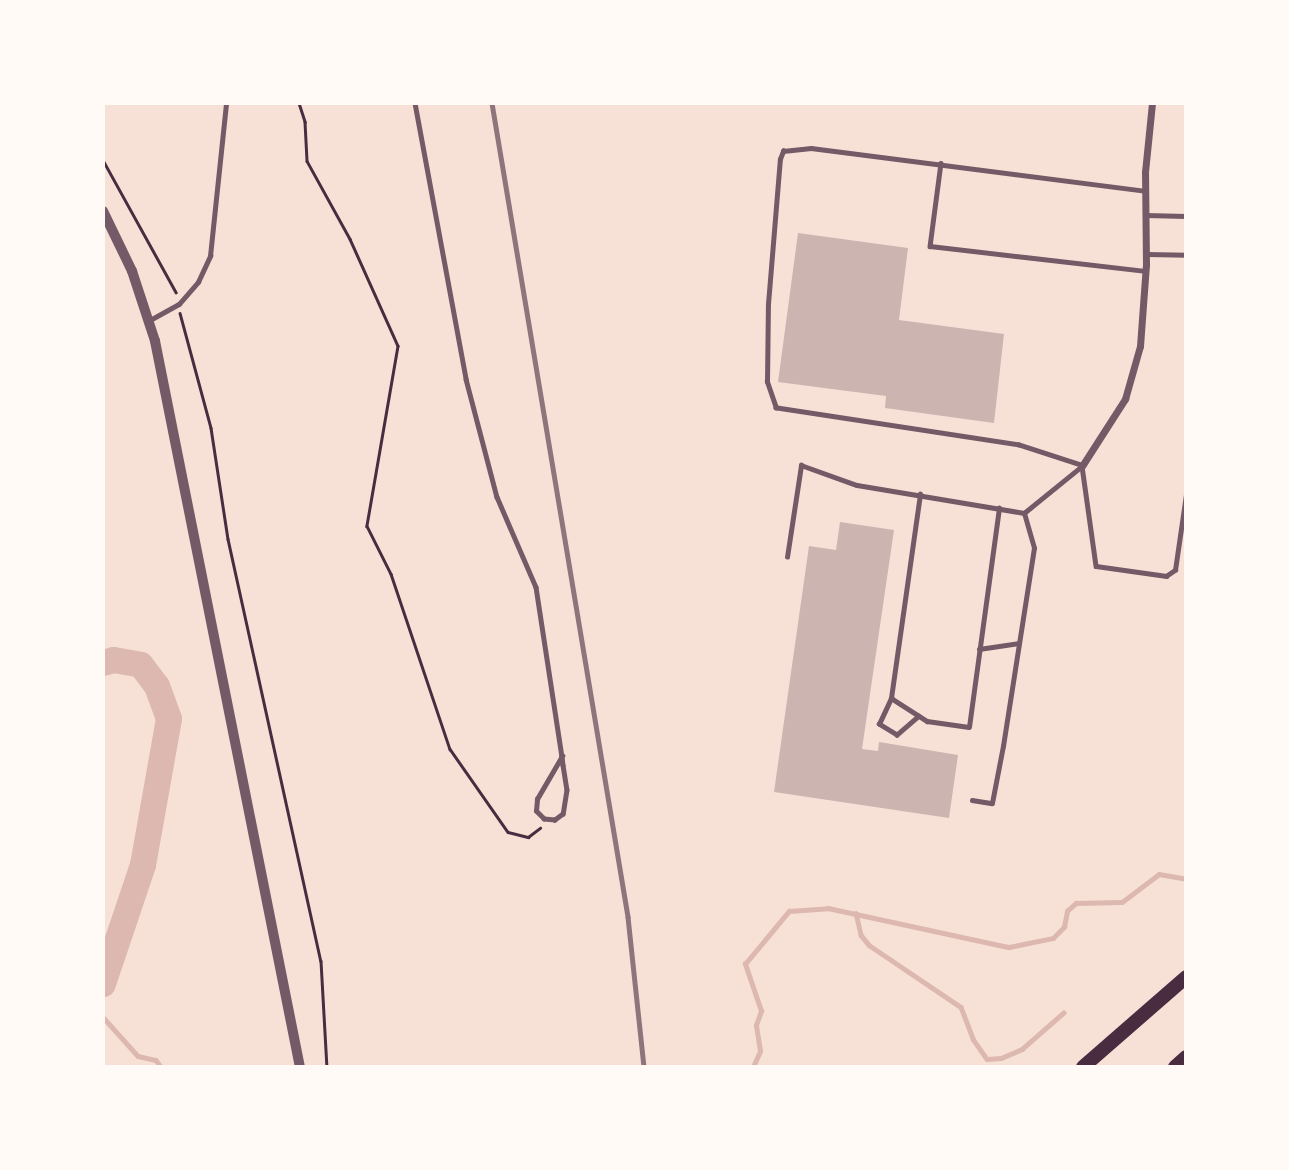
<!DOCTYPE html>
<style>
body{margin:0}
#map{position:relative;width:1289px;height:1170px;overflow:hidden;background:#f7e1d7;font-family:"Varela Round",sans-serif}
div>[style]{position:absolute}
.stream>*{height:4.5px;margin:-2.25px;padding:0 2.25px;transform-origin:2.25px;border-radius:2.25px;background:#dcb8b0}
.river>*{height:26px;margin:-13px;padding:0 13px;transform-origin:13px;border-radius:13px;background:#dcb8b0}
.building>*{inset:0;background:#ccb4b1}
.path>*{height:2.5px;margin:-1.25px;padding:0 1.25px;transform-origin:1.25px;border-radius:1.25px;background:#4a2c40}
.service>*{height:4.5px;margin:-2.25px;padding:0 2.25px;transform-origin:2.25px;border-radius:2.25px;background:#755966}
.minor>*{height:7px;margin:-3.5px;padding:0 3.5px;transform-origin:3.5px;border-radius:3.5px;background:#755966}
.tertiary>*{height:10px;margin:-5px;padding:0 5px;transform-origin:5px;border-radius:5px;background:#755966}
.motorway>*{height:14px;margin:-7px;padding:0 7px;transform-origin:7px;border-radius:7px;background:#4a2c40}
.rail>*{height:4.5px;margin:-2.25px;padding:0 2.25px;transform-origin:2.25px;border-radius:2.25px;background:#8f747c}
span{translate:-50% -50%;white-space:nowrap;text-align:center;line-height:1.15;-webkit-text-stroke:7px #fffaf5;paint-order:stroke}
.frame{position:absolute;inset:0;border:105px solid #fffaf5;pointer-events:none}
</style>
<div id="map">
<div class="stream">
<div style="left:856px;top:913px;width:23px;rotate:77deg"></div>
<div style="left:861px;top:935px;width:13px;rotate:51deg"></div>
<div style="left:869px;top:945px;width:111px;rotate:34deg"></div>
<div style="left:961px;top:1007px;width:34px;rotate:69deg"></div>
<div style="left:973px;top:1039px;width:24px;rotate:55deg"></div>
<div style="left:987px;top:1059px;width:14px;rotate:-4deg"></div>
<div style="left:1001px;top:1058px;width:23px;rotate:-23deg"></div>
<div style="left:1022px;top:1049px;width:55px;rotate:-41.3deg"></div>
<div style="left:103px;top:1017px;width:52px;rotate:48.1deg"></div>
<div style="left:138px;top:1056px;width:18px;rotate:13deg"></div>
<div style="left:156px;top:1060px;width:9px;rotate:54deg"></div>
<div style="left:753px;top:1067px;width:17px;rotate:-66deg"></div>
<div style="left:760px;top:1051px;width:26px;rotate:-99deg"></div>
<div style="left:756px;top:1025px;width:15px;rotate:-70deg"></div>
<div style="left:761px;top:1011px;width:50px;rotate:-108.8deg"></div>
<div style="left:745px;top:964px;width:69px;rotate:-50.3deg"></div>
<div style="left:789px;top:911px;width:39px;rotate:-4deg"></div>
<div style="left:828px;top:908px;width:185px;rotate:12.2deg"></div>
<div style="left:1009px;top:947px;width:45px;rotate:-11.6deg"></div>
<div style="left:1053px;top:938px;width:16px;rotate:-45deg"></div>
<div style="left:1064px;top:927px;width:16px;rotate:-79deg"></div>
<div style="left:1067px;top:911px;width:12px;rotate:-42deg"></div>
<div style="left:1076px;top:903px;width:46px;rotate:-1.2deg"></div>
<div style="left:1122px;top:902px;width:46px;rotate:-37.1deg"></div>
<div style="left:1159px;top:874px;width:27px;rotate:10deg"></div>
</div>
<div class="river">
<div style="left:103px;top:663px;width:11px;rotate:-15deg"></div>
<div style="left:114px;top:660px;width:27px;rotate:10deg"></div>
<div style="left:141px;top:665px;width:26px;rotate:53deg"></div>
<div style="left:157px;top:686px;width:35px;rotate:70deg"></div>
<div style="left:169px;top:719px;width:148px;rotate:100.1deg"></div>
<div style="left:143px;top:865px;width:126px;rotate:108.6deg"></div>
</div>
<div class="building">
<div style="clip-path:polygon(798px 233px,908px 248px,899px 320px,1004px 334px,994px 423px,885px 408px,886px 396px,778px 382px)"></div>
<div style="clip-path:polygon(840px 522px,894px 530px,862px 749px,878px 751px,879px 742px,958px 755px,949px 818px,774px 792px,809px 546px,836px 550px)"></div>
</div>
<div class="path">
<div style="left:299px;top:103px;width:20px;rotate:72deg"></div>
<div style="left:305px;top:122px;width:39px;rotate:87deg"></div>
<div style="left:307px;top:161px;width:89px;rotate:61.1deg"></div>
<div style="left:350px;top:239px;width:117px;rotate:65.8deg"></div>
<div style="left:398px;top:346px;width:183px;rotate:99.8deg"></div>
<div style="left:367px;top:526px;width:54px;rotate:63.4deg"></div>
<div style="left:391px;top:574px;width:185px;rotate:71.4deg"></div>
<div style="left:450px;top:749px;width:101px;rotate:55.1deg"></div>
<div style="left:508px;top:832px;width:21px;rotate:14deg"></div>
<div style="left:528px;top:837px;width:15px;rotate:-37deg"></div>
<div style="left:103px;top:160px;width:151px;rotate:61.1deg"></div>
<div style="left:180px;top:313px;width:119px;rotate:74.9deg"></div>
<div style="left:211px;top:428px;width:112px;rotate:81.3deg"></div>
<div style="left:228px;top:539px;width:432px;rotate:77.6deg"></div>
<div style="left:321px;top:961px;width:106px;rotate:86.8deg"></div>
</div>
<div class="service">
<div style="left:415px;top:103px;width:281px;rotate:79.5deg"></div>
<div style="left:466px;top:379px;width:122px;rotate:75.3deg"></div>
<div style="left:497px;top:497px;width:98px;rotate:66.6deg"></div>
<div style="left:536px;top:587px;width:171px;rotate:81.3deg"></div>
<div style="left:562px;top:756px;width:9px;rotate:84deg"></div>
<div style="left:563px;top:765px;width:25px;rotate:81deg"></div>
<div style="left:567px;top:790px;width:24px;rotate:99deg"></div>
<div style="left:563px;top:814px;width:10px;rotate:143deg"></div>
<div style="left:555px;top:820px;width:11px;rotate:-175deg"></div>
<div style="left:544px;top:819px;width:11px;rotate:-135deg"></div>
<div style="left:536px;top:811px;width:12px;rotate:-85deg"></div>
<div style="left:537px;top:799px;width:50px;rotate:-59.8deg"></div>
<div style="left:941px;top:163px;width:84px;rotate:97.5deg"></div>
<div style="left:930px;top:246px;width:216px;rotate:6.6deg"></div>
<div style="left:1145px;top:215px;width:41px;rotate:1.4deg"></div>
<div style="left:1147px;top:254px;width:39px;rotate:1deg"></div>
<div style="left:150px;top:320px;width:33px;rotate:-29deg"></div>
<div style="left:179px;top:304px;width:29px;rotate:-49deg"></div>
<div style="left:198px;top:282px;width:29px;rotate:-65deg"></div>
<div style="left:210px;top:256px;width:154px;rotate:-84deg"></div>
<div style="left:1081px;top:465px;width:65px;rotate:-162.1deg"></div>
<div style="left:1019px;top:445px;width:246px;rotate:-171.3deg"></div>
<div style="left:776px;top:408px;width:28px;rotate:-109deg"></div>
<div style="left:767px;top:382px;width:78px;rotate:-89.3deg"></div>
<div style="left:768px;top:304px;width:145px;rotate:-85.3deg"></div>
<div style="left:780px;top:159px;width:9px;rotate:-69deg"></div>
<div style="left:783px;top:151px;width:28px;rotate:-6deg"></div>
<div style="left:811px;top:148px;width:337px;rotate:7.3deg"></div>
<div style="left:1082px;top:466px;width:101px;rotate:82deg"></div>
<div style="left:1096px;top:566px;width:71px;rotate:8.1deg"></div>
<div style="left:1166px;top:576px;width:11px;rotate:-34deg"></div>
<div style="left:1175px;top:570px;width:76px;rotate:-81.7deg"></div>
<div style="left:787px;top:557px;width:93px;rotate:-81.3deg"></div>
<div style="left:801px;top:465px;width:59px;rotate:19.7deg"></div>
<div style="left:857px;top:485px;width:169px;rotate:9.5deg"></div>
<div style="left:1024px;top:513px;width:75px;rotate:-39deg"></div>
<div style="left:979px;top:649px;width:40px;rotate:-8.5deg"></div>
<div style="left:891px;top:698px;width:43px;rotate:32.6deg"></div>
<div style="left:927px;top:721px;width:42px;rotate:8.1deg"></div>
<div style="left:969px;top:727px;width:221px;rotate:-82.2deg"></div>
<div style="left:919px;top:716px;width:29px;rotate:139deg"></div>
<div style="left:897px;top:735px;width:21px;rotate:-149deg"></div>
<div style="left:879px;top:724px;width:29px;rotate:-65deg"></div>
<div style="left:891px;top:698px;width:206px;rotate:-81.9deg"></div>
<div style="left:972px;top:800px;width:20px;rotate:9deg"></div>
<div style="left:992px;top:803px;width:58px;rotate:-79.1deg"></div>
<div style="left:1003px;top:746px;width:200px;rotate:-81.1deg"></div>
<div style="left:1034px;top:548px;width:36px;rotate:-106deg"></div>
</div>
<div class="minor">
<div style="left:1082px;top:466px;width:80px;rotate:-57.3deg"></div>
<div style="left:1125px;top:399px;width:55px;rotate:-74.2deg"></div>
<div style="left:1140px;top:346px;width:81px;rotate:-85.8deg"></div>
<div style="left:1146px;top:265px;width:93px;rotate:-90.6deg"></div>
<div style="left:1145px;top:172px;width:69px;rotate:-84.2deg"></div>
</div>
<div class="tertiary">
<div style="left:103px;top:211px;width:67px;rotate:64.2deg"></div>
<div style="left:132px;top:271px;width:74px;rotate:71.8deg"></div>
<div style="left:155px;top:341px;width:740px;rotate:78.71deg"></div>
</div>
<div class="motorway">
<div style="left:1083px;top:1067px;width:137px;rotate:-41.1deg"></div>
<div style="left:1175px;top:1067px;width:15px;rotate:-42deg"></div>
</div>
<div class="rail">
<div style="left:492px;top:103px;width:825px;rotate:80.51deg"></div>
<div style="left:628px;top:917px;width:151px;rotate:83.9deg"></div>
</div>
<div class="frame"></div>
</div>
